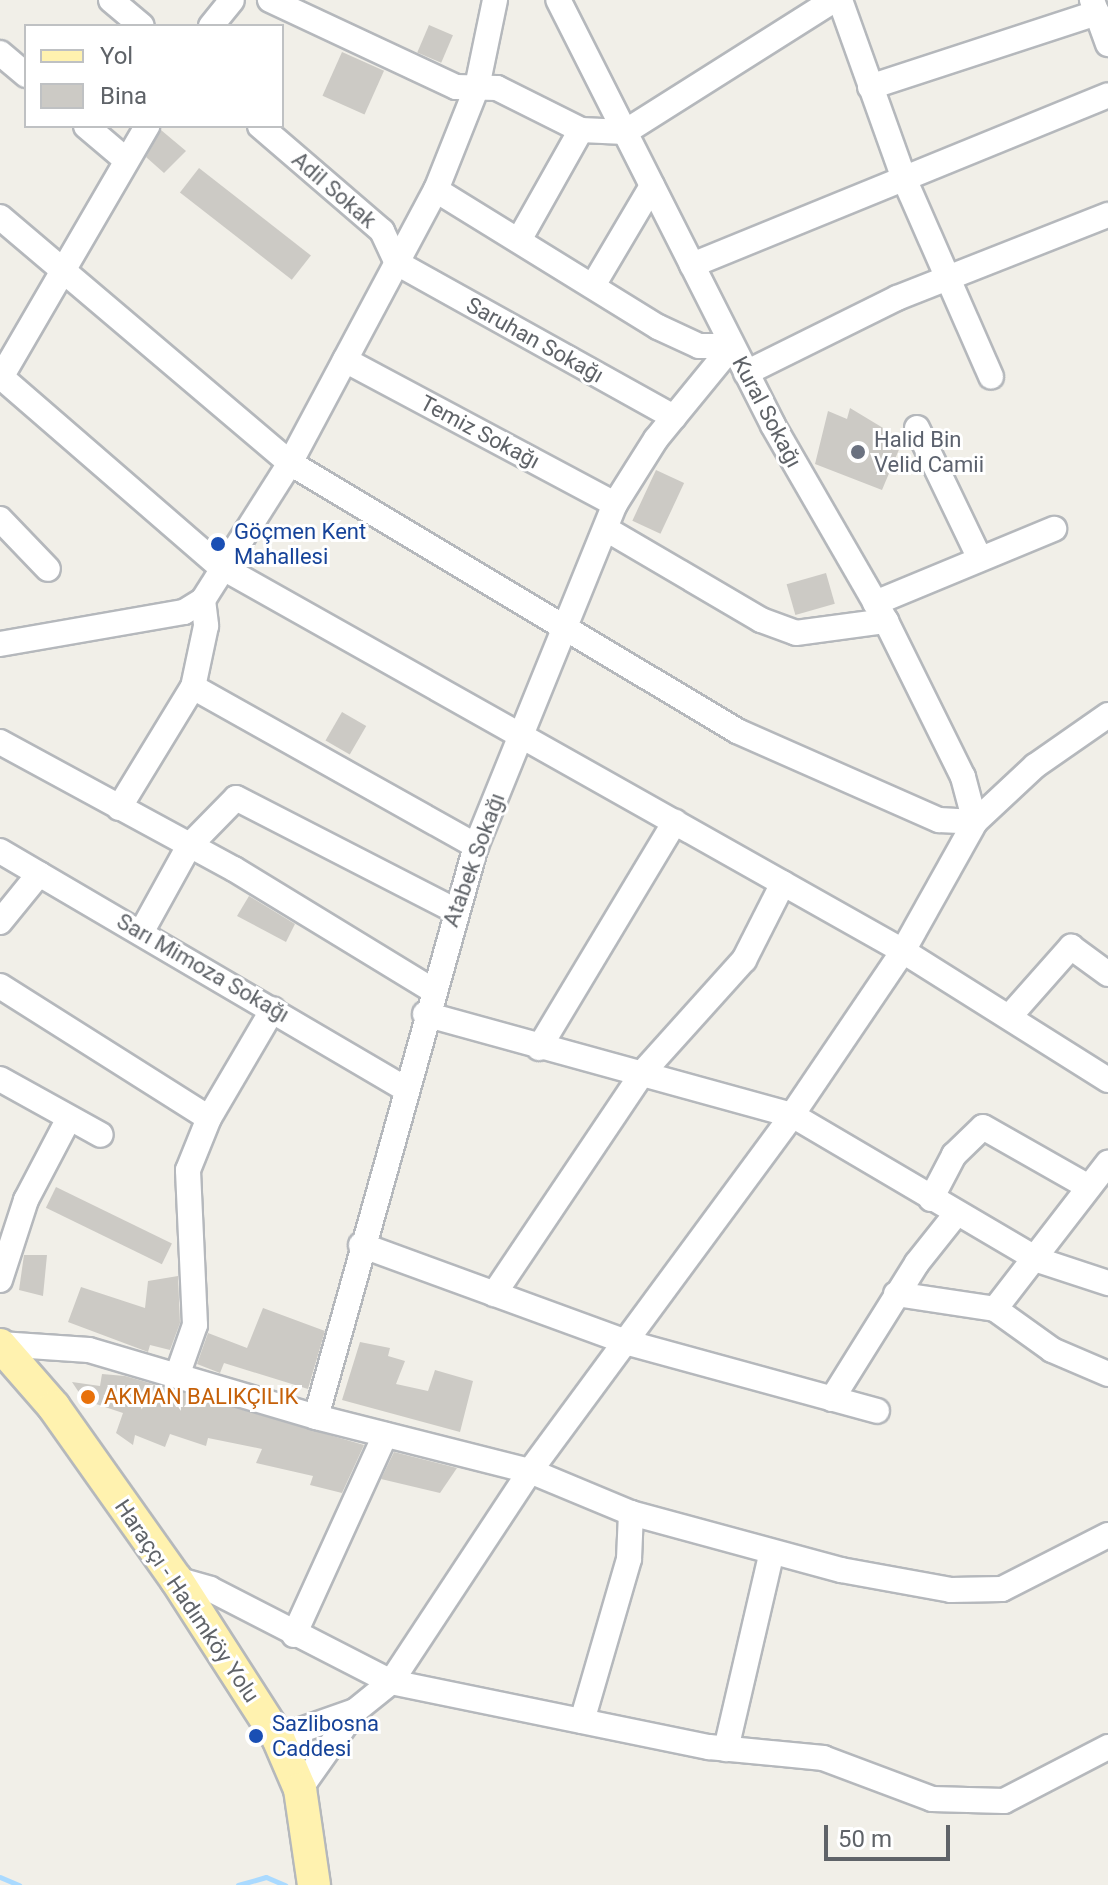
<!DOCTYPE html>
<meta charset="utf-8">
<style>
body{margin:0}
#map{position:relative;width:1108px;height:1885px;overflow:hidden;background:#f1efe8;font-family:Roboto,sans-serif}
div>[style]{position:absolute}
.stream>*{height:5px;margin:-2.5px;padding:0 2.5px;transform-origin:2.5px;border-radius:2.5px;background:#aadaff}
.building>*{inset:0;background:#cccac5;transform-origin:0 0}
.roads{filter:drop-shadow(2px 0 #b5b8bc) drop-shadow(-2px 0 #b5b8bc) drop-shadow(0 2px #b5b8bc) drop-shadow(0 -2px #b5b8bc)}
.minor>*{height:24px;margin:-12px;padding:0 12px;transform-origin:12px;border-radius:12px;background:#fff}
.major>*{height:32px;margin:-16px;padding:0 16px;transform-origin:16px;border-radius:16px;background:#fff2af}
.dots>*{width:22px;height:22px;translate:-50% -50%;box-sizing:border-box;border:4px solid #fff;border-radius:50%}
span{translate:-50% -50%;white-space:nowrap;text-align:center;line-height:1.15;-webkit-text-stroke:6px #fff;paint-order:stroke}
.street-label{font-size:22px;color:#5f6368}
.worship-label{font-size:22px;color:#5b616d}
.left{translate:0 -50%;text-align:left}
.transit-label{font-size:22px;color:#164399}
.food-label{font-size:22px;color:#c56008}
.legend{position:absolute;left:24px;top:24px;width:260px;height:104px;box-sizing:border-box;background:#fff;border:2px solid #bfc1c3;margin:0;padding:10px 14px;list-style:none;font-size:24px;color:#5f6368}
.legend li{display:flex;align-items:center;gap:16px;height:40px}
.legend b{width:40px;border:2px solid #bfc1c3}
.scale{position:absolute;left:824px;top:1825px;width:126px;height:36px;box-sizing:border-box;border:4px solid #5f6368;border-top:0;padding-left:10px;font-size:24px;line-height:28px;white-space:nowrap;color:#5f6368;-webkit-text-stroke:6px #fff;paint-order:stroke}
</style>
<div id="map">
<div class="stream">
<div style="left:0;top:1877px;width:21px;rotate:23deg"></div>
<div style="left:238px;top:1885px;width:29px;rotate:-16deg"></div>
<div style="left:266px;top:1877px;width:21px;rotate:23deg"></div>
</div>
<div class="building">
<div style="left:429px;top:25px;width:26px;height:30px;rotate:23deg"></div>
<div style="left:342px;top:52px;width:46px;height:48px;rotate:24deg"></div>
<div style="clip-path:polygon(161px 130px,186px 151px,164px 173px,146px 157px)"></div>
<div style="left:199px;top:168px;width:142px;height:31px;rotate:38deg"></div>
<div style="clip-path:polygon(850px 408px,903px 440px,882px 490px,815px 464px,828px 411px,847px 419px)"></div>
<div style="left:656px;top:470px;width:31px;height:56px;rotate:25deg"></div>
<div style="left:826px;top:573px;width:32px;height:41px;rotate:74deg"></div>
<div style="left:342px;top:712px;width:28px;height:33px;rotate:30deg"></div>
<div style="clip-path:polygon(249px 896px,295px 924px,286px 942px,237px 916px)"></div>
<div style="left:56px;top:1187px;width:129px;height:23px;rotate:26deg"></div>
<div style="clip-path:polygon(24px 1255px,47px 1255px,43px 1296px,19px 1290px)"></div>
<div style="clip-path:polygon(178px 1276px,180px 1323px,170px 1350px,150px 1345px,148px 1352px,68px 1322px,81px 1287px,145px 1308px,148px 1281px)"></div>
<div style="clip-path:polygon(263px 1308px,325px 1331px,308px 1389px,224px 1363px,220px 1373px,197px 1364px,208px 1333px,247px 1348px)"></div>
<div style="clip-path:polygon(360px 1342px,390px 1348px,388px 1356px,405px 1361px,396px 1384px,428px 1391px,435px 1370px,473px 1381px,460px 1432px,342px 1400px)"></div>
<div style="clip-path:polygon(102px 1374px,125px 1376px,364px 1445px,342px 1493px,310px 1485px,313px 1476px,256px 1463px,262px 1449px,208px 1438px,206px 1446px,170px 1434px,165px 1447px,135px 1435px,133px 1445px,116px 1433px,123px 1413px,84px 1400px,72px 1382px,100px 1386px)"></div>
<div style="clip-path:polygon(394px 1452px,457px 1468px,440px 1493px,381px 1479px)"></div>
</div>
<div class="roads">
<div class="minor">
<div style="left:111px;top:0;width:40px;rotate:40deg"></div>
<div style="left:270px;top:0;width:205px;rotate:25.1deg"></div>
<div style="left:456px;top:87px;width:41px;rotate:1.4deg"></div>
<div style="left:497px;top:88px;width:94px;rotate:26.6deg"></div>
<div style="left:581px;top:130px;width:44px;rotate:2.6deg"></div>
<div style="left:625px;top:132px;width:247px;rotate:-32.3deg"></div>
<div style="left:840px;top:0;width:187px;rotate:70.3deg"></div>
<div style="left:903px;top:176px;width:219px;rotate:66.3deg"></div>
<div style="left:1092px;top:0;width:47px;rotate:70deg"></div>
<div style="left:211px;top:26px;width:33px;rotate:-51deg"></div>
<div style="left:0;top:53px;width:34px;rotate:40deg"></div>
<div style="left:870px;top:87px;width:239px;rotate:-18.1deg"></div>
<div style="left:86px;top:126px;width:52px;rotate:40.4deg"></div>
<div style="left:260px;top:126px;width:161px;rotate:40.7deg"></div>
<div style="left:382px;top:231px;width:35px;rotate:65deg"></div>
<div style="left:397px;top:263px;width:317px;rotate:29.1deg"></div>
<div style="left:436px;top:190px;width:261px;rotate:31.7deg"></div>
<div style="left:658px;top:327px;width:45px;rotate:24.9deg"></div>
<div style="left:699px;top:346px;width:33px"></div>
<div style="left:0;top:217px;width:380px;rotate:40.3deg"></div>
<div style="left:290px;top:463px;width:521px;rotate:30.94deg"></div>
<div style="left:737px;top:731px;width:221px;rotate:23.8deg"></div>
<div style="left:939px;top:820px;width:36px;rotate:3deg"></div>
<div style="left:975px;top:822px;width:47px;rotate:-104.9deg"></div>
<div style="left:963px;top:777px;width:174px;rotate:-116.3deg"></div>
<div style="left:886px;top:621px;width:226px;rotate:-120deg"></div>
<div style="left:773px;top:425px;width:476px;rotate:-116.8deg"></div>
<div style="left:519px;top:240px;width:126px;rotate:-60.6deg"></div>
<div style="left:692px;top:265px;width:449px;rotate:-22.2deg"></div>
<div style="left:594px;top:284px;width:114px;rotate:-59.4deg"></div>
<div style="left:345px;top:360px;width:306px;rotate:28.1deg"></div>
<div style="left:746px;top:373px;width:169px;rotate:-26.4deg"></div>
<div style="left:897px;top:298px;width:227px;rotate:-21.5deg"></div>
<div style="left:0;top:376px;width:289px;rotate:40.9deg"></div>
<div style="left:218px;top:565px;width:786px;rotate:29.4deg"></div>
<div style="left:903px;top:951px;width:242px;rotate:32.2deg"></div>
<div style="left:0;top:379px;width:293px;rotate:-59.8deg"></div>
<div style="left:917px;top:428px;width:145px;rotate:64.3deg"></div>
<div style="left:0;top:519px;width:69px;rotate:46.2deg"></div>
<div style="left:606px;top:529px;width:180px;rotate:30.4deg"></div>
<div style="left:761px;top:620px;width:37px;rotate:20deg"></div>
<div style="left:796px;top:633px;width:91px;rotate:-7.6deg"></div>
<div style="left:203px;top:600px;width:26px;rotate:83deg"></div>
<div style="left:206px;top:626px;width:62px;rotate:102deg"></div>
<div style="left:193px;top:687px;width:325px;rotate:29.3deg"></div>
<div style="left:875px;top:603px;width:194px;rotate:-22.5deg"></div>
<div style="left:0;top:644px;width:187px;rotate:-9.9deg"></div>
<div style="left:184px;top:612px;width:22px;rotate:-32deg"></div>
<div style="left:203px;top:600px;width:162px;rotate:-57.6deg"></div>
<div style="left:290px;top:463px;width:310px;rotate:-61.9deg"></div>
<div style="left:436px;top:190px;width:111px;rotate:-68.3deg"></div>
<div style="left:477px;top:87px;width:89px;rotate:-78.3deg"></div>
<div style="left:0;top:742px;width:266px;rotate:28.5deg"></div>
<div style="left:234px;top:869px;width:232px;rotate:31.4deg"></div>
<div style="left:119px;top:808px;width:142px;rotate:-58.6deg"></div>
<div style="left:0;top:851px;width:468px;rotate:30.4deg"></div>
<div style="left:0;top:922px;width:62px;rotate:-50.9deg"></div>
<div style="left:142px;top:931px;width:97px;rotate:-61.1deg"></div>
<div style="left:189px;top:846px;width:67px;rotate:-45.6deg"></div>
<div style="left:236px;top:798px;width:245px;rotate:27.2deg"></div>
<div style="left:0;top:986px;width:247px;rotate:32.3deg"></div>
<div style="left:425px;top:1014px;width:381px;rotate:15.4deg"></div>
<div style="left:792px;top:1115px;width:286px;rotate:30.5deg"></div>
<div style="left:1038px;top:1260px;width:74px;rotate:18.2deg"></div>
<div style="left:1009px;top:1017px;width:94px;rotate:-48.5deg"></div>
<div style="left:1071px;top:947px;width:46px;rotate:36.1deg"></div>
<div style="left:539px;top:1048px;width:264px;rotate:-59deg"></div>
<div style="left:0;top:1079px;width:115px;rotate:29deg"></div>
<div style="left:931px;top:1199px;width:50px;rotate:-62.4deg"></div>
<div style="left:954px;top:1155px;width:40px;rotate:-44deg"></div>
<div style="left:983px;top:1127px;width:120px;rotate:29.6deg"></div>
<div style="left:361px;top:1245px;width:285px;rotate:20.1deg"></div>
<div style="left:629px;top:1343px;width:257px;rotate:15.3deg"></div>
<div style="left:0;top:1280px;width:84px;rotate:-72deg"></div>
<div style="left:26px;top:1200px;width:90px;rotate:-62.3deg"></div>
<div style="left:494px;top:1294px;width:267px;rotate:-56.1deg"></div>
<div style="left:643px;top:1072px;width:151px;rotate:-48deg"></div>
<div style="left:744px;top:960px;width:86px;rotate:-63.1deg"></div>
<div style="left:896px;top:1294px;width:100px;rotate:8.6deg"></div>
<div style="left:995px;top:1309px;width:70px;rotate:35.7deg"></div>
<div style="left:1052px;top:1350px;width:61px;rotate:23.2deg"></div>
<div style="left:995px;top:1309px;width:185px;rotate:-52.3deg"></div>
<div style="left:0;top:1344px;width:89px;rotate:3.9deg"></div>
<div style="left:89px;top:1350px;width:237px;rotate:16.4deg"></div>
<div style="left:316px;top:1417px;width:221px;rotate:14.2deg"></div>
<div style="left:530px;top:1471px;width:109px;rotate:22.6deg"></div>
<div style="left:631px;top:1513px;width:218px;rotate:15.2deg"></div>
<div style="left:841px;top:1570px;width:112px;rotate:10.3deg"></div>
<div style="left:951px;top:1590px;width:51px;rotate:-1.1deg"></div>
<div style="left:1002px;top:1589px;width:119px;rotate:-27deg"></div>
<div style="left:177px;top:1376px;width:54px;rotate:-70.6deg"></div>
<div style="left:195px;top:1325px;width:155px;rotate:-92.6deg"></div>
<div style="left:188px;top:1170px;width:56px;rotate:-68deg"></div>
<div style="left:209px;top:1118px;width:126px;rotate:-59.6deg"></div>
<div style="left:832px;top:1399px;width:160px;rotate:-58deg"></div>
<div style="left:917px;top:1263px;width:63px;rotate:-51.5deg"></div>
<div style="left:316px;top:1417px;width:593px;rotate:-74.35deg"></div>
<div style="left:476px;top:846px;width:369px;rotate:-67.9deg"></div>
<div style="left:615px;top:504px;width:77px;rotate:-57.8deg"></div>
<div style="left:656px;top:439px;width:120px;rotate:-50.7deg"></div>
<div style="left:176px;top:1579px;width:35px;rotate:16deg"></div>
<div style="left:210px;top:1589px;width:203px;rotate:27.2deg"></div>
<div style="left:391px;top:1682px;width:325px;rotate:11.6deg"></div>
<div style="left:709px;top:1747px;width:115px;rotate:5.5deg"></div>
<div style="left:823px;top:1758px;width:116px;rotate:20.6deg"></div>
<div style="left:932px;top:1799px;width:72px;rotate:1.6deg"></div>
<div style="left:1004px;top:1801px;width:117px;rotate:-27.4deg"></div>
<div style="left:294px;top:1635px;width:220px;rotate:-65.5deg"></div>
<div style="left:355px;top:1711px;width:46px;rotate:-38.9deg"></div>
<div style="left:391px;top:1682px;width:253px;rotate:-56.6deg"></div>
<div style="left:530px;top:1471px;width:442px;rotate:-53.6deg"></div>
<div style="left:792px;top:1115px;width:198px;rotate:-55.9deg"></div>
<div style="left:903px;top:951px;width:148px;rotate:-60.8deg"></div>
<div style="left:975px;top:822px;width:82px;rotate:-43deg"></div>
<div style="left:1035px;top:766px;width:89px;rotate:-34.9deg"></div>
<div style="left:582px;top:1721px;width:169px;rotate:-73.8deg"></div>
<div style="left:629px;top:1559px;width:46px;rotate:-87.5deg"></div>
<div style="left:278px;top:1738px;width:82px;rotate:-19.3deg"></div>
<div style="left:355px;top:1711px;width:95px;rotate:125.2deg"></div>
<div style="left:726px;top:1749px;width:202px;rotate:-76.9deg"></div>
</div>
<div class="major">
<div style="left:0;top:1345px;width:82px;rotate:48.9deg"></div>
<div style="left:54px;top:1407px;width:211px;rotate:54.7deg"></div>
<div style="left:176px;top:1579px;width:189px;rotate:57.3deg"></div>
<div style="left:278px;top:1738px;width:56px;rotate:66.7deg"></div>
<div style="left:300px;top:1789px;width:97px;rotate:81.7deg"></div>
</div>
</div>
<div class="dots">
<div style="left:858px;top:452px;background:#6b7280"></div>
<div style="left:218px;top:544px;background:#1a4fb4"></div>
<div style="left:88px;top:1397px;background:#e8710a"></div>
<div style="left:256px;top:1736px;background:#1a4fb4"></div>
</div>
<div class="street-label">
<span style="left:334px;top:190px;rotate:41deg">Adil Sokak</span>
<span style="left:535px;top:340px;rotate:29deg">Saruhan Sokağı</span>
<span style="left:767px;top:412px;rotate:62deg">Kural Sokağı</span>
<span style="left:480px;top:432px;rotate:28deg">Temiz Sokağı</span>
<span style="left:474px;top:860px;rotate:-70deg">Atabek Sokağı</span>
<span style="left:203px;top:968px;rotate:30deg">Sarı Mimoza Sokağı</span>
<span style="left:187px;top:1601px;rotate:56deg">Haraççı - Hadımköy Yolu</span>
</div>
<div class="worship-label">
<span class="left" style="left:874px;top:452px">Halid Bin<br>Velid Camii</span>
</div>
<div class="transit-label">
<span class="left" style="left:234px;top:544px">Göçmen Kent<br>Mahallesi</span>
<span class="left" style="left:272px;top:1736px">Sazlibosna<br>Caddesi</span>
</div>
<div class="food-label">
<span class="left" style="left:104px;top:1397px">AKMAN BALIKÇILIK</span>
</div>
<ul class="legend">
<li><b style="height:10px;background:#fff2af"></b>Yol</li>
<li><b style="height:22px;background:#cccac5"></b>Bina</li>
</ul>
<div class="scale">50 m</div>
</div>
